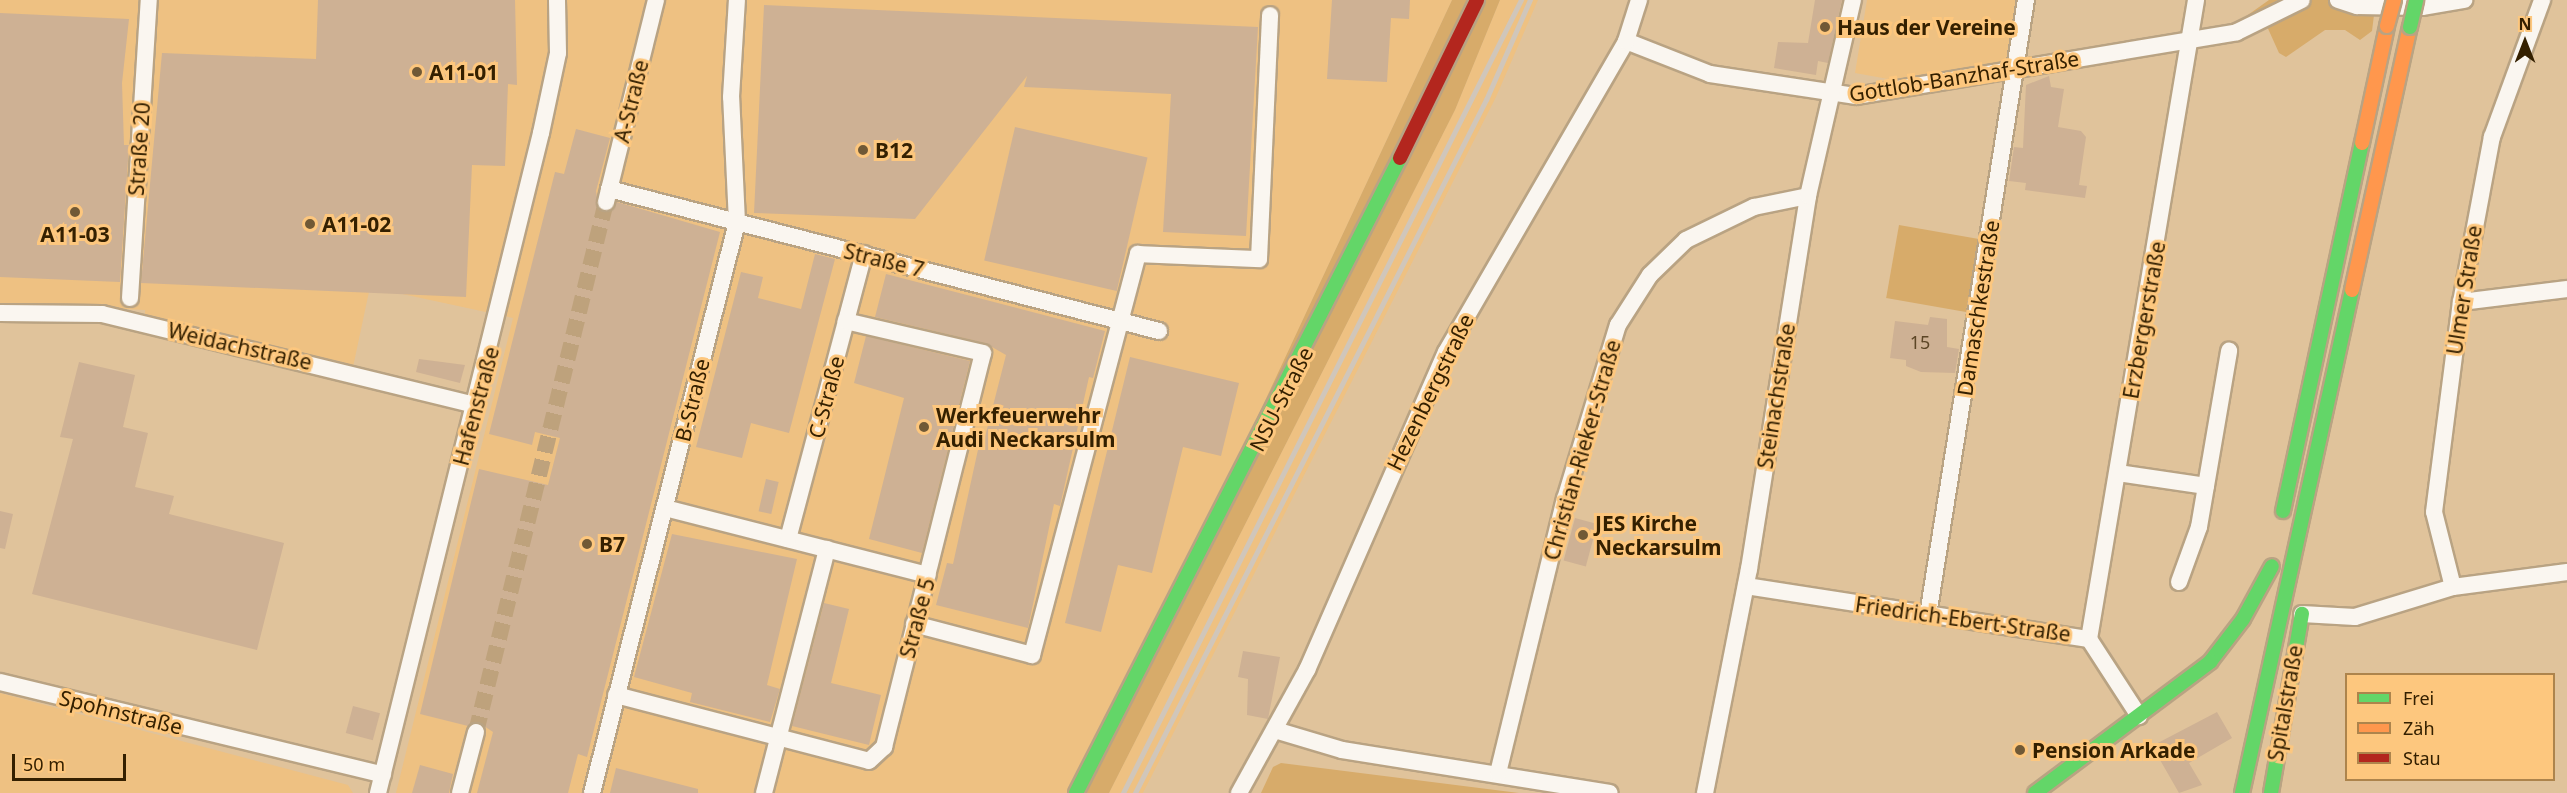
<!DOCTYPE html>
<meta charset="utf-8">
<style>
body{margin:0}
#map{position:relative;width:2567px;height:793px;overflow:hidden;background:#e0c39b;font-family:"Noto Sans",sans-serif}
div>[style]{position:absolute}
.built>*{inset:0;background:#eec182}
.green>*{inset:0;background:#d7ab6a;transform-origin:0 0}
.building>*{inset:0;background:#ceb194;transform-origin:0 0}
.street-tunnel>*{height:16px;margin-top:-8px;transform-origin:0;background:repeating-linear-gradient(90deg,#bea27c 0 16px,transparent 0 24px)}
.roads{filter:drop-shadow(2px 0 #b9a383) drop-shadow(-2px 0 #b9a383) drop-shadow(0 2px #b9a383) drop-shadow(0 -2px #b9a383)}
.street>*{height:16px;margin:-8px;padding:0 8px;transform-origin:8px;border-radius:8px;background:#faf6f0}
.fast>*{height:14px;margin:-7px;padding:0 7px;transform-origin:7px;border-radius:7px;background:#63d668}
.slow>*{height:14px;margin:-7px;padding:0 7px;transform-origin:7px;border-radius:7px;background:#ff974d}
.jam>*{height:14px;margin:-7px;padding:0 7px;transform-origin:7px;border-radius:7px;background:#b3261e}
.rail>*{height:4.5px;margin:-2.25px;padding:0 2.25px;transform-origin:2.25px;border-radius:2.25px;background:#d0c6ba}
.bridges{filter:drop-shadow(2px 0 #b9a383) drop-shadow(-2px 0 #b9a383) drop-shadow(0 2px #b9a383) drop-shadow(0 -2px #b9a383)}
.fast-bridge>*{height:14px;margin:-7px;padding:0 7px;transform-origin:7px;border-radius:7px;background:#63d668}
.slow-bridge>*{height:14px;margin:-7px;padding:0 7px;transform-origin:7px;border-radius:7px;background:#ff974d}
.dots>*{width:16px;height:16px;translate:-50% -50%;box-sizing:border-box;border:3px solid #fdc77e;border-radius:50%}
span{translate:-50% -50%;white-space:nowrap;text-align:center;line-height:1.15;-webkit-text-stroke:6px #fdc77e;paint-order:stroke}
.number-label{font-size:18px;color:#5c4626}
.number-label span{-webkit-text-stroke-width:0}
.poi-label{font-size:21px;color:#342000;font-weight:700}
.left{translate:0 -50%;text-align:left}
.street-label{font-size:21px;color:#342000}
.legend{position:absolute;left:2345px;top:673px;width:210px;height:108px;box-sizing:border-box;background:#fdc77e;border:2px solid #ad844c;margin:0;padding:8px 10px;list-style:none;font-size:18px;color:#342000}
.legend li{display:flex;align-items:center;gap:12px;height:30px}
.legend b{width:30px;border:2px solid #ad844c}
.north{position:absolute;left:2495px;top:12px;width:60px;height:60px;-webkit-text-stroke:4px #fdc77e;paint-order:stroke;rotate:0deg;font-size:16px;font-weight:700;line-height:24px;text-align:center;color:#342000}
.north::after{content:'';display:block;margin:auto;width:21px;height:27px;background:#342000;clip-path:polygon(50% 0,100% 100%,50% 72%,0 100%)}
.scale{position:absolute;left:12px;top:754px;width:114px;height:27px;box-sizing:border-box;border:3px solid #342000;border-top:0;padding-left:8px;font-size:18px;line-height:21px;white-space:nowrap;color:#342000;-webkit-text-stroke:4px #fdc77e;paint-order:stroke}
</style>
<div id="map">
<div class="built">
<div style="clip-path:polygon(0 0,1452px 0,1137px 675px,1075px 793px,396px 793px,513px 318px,370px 287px,353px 367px,145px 314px,145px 310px,0 303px)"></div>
<div style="clip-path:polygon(1500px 0,1538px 0,1496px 97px,1143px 793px,1109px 793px,1455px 110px)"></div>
<div style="clip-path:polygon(1867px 0,2019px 0,2009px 61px,1905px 82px,1855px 73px)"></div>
<div style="clip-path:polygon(0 693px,348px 785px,353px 793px,0 793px)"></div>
</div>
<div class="green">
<div style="clip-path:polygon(1452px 0,1500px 0,1455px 110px,1109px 793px,1075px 793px,1137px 675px)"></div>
<div style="clip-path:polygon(2269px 0,2338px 0,2375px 7px,2372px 31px,2360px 40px,2345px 30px,2325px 30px,2286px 57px,2279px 53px,2265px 22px,2218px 36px)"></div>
<div style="left:1899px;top:225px;width:81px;height:74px;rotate:10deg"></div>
<div style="clip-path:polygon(1281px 763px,1519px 793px,1261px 793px,1273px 767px)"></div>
</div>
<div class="building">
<div style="clip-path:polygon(318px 0,515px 0,517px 85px,508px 84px,505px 166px,472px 165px,466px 297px,141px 283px,162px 53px,316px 59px)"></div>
<div style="clip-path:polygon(1332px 0,1410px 0,1409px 19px,1391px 18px,1387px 82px,1327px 79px)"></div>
<div style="clip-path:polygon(1815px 0,1842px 0,1828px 63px,1818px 61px,1816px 75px,1774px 68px,1778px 42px,1808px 43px)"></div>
<div style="clip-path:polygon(764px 5px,1258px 27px,1246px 236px,1163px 232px,1171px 94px,1024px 87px,1027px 76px,915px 219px,754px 213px)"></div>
<div style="clip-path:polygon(0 13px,129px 19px,122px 83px,124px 145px,129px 145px,120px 282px,0 277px)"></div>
<div style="clip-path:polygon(2049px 76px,2051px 87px,2064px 89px,2058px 127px,2081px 131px,2086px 137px,2079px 185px,2087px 186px,2085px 198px,2025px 190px,2026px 183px,2009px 181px,2014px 147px,2023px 148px,2026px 85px)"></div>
<div style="left:1015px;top:127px;width:136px;height:137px;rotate:13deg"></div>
<div style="clip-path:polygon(576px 129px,610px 138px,596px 191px,599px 210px,609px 212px,617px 202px,720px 232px,587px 757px,578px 754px,568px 793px,477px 793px,493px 732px,478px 722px,468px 726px,420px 714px,479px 469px,548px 485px,560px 438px,535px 432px,532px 445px,489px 434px,555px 172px,564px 174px)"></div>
<div style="clip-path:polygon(815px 254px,835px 259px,789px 433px,751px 423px,742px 458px,696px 447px,741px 272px,763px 277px,758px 298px,801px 309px)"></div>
<div style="clip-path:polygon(886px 274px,1105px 331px,1093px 378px,1089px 377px,1060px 506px,1054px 504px,1028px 628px,936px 605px,947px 563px,953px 564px,981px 436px,985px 437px,1006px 355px,985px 343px,875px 317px)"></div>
<div style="clip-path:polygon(1930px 317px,1947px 319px,1947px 347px,1959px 349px,1955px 373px,1921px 372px,1906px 366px,1906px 360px,1890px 358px,1895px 321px,1928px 325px)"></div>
<div style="clip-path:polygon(866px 336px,970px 361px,922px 553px,869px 539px,904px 398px,854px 383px)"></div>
<div style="clip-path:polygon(1130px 357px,1239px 383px,1221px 456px,1183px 447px,1152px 573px,1118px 565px,1101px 632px,1065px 623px)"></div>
<div style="clip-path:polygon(419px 359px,465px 365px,460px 383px,416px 372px)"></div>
<div style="clip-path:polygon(79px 362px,135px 375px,123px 427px,148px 433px,135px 487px,174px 496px,169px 514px,284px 543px,257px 650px,32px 594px,73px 439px,60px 437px)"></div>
<div style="left:766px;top:479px;width:13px;height:33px;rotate:13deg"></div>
<div style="clip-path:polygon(0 511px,13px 514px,5px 549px,0 548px)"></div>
<div style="left:1575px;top:518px;width:23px;height:44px;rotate:15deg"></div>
<div style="clip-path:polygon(672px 534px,797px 559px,767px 685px,780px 689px,770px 722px,690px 702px,692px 693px,634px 677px)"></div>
<div style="clip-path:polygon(824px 603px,849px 609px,831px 683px,881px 695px,869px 745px,792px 726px)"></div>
<div style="clip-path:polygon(1243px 651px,1280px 657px,1268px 719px,1247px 715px,1248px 679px,1238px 677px)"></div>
<div style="left:353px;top:706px;width:28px;height:28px;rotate:15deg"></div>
<div style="clip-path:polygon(2217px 712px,2232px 738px,2189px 763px,2202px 785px,2179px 793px,2152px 746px)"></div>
<div style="clip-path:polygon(420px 765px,453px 774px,449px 793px,412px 793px)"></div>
<div style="clip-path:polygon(616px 768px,698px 789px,698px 793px,610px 793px)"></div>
</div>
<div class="street-tunnel">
<div style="left:476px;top:732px;width:546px;rotate:-76.22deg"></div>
</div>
<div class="roads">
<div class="street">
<div style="left:2338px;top:0;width:20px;rotate:18deg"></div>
<div style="left:2357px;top:6px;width:65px;rotate:0.9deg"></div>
<div style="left:2422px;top:7px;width:43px;rotate:-9.5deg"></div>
<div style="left:1626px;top:41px;width:90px;rotate:21.4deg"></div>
<div style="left:1710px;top:74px;width:148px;rotate:8.6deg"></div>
<div style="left:1856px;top:96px;width:386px;rotate:-9.5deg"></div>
<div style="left:2237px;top:32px;width:72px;rotate:-26.2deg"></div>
<div style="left:609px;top:189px;width:568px;rotate:14.48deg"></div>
<div style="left:606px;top:202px;width:208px;rotate:-76.1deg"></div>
<div style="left:130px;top:298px;width:299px;rotate:-86.4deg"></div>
<div style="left:2461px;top:302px;width:107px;rotate:-7deg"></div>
<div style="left:0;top:313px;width:102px;rotate:0.6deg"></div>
<div style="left:102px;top:314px;width:385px;rotate:13.7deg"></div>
<div style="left:2118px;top:473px;width:89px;rotate:8.4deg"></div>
<div style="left:665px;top:508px;width:271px;rotate:14.3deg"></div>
<div style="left:788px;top:539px;width:295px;rotate:-75.1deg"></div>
<div style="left:2179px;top:582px;width:59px;rotate:-70deg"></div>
<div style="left:2199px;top:527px;width:179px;rotate:-80.3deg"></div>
<div style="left:1746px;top:586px;width:347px;rotate:8.8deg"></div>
<div style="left:2089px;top:639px;width:92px;rotate:57deg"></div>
<div style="left:2453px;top:587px;width:77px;rotate:-104.2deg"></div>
<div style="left:2434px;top:512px;width:212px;rotate:-82.7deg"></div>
<div style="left:2461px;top:302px;width:168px;rotate:-79.4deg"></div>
<div style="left:2492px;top:137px;width:146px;rotate:-69.9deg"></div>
<div style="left:2302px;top:614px;width:53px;rotate:3.2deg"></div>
<div style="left:2355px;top:617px;width:102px;rotate:-17deg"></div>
<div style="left:2453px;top:587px;width:115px;rotate:-7.5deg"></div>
<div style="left:1928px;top:615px;width:623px;rotate:-80.95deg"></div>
<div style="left:914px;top:624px;width:122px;rotate:14.7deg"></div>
<div style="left:1032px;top:655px;width:415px;rotate:-75.2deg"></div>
<div style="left:1138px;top:254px;width:121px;rotate:2.4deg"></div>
<div style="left:1259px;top:259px;width:244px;rotate:-87.4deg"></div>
<div style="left:2089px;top:639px;width:648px;rotate:-80.49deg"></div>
<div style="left:0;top:682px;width:394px;rotate:13.6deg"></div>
<div style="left:616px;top:695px;width:261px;rotate:14.6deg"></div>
<div style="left:869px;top:761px;width:21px;rotate:-43deg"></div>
<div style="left:884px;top:747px;width:406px;rotate:-75.9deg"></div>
<div style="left:983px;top:353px;width:141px;rotate:-166.9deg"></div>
<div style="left:1275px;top:730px;width:70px;rotate:16.6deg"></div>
<div style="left:1342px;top:750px;width:271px;rotate:9.1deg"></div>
<div style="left:1498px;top:773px;width:282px;rotate:-76.3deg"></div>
<div style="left:1565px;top:499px;width:182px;rotate:-73.1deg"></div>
<div style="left:1618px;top:325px;width:59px;rotate:-57.4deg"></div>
<div style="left:1650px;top:275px;width:50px;rotate:-44.2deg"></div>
<div style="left:1686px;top:240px;width:76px;rotate:-25.9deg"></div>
<div style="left:1754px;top:207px;width:55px;rotate:-11.5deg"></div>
<div style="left:378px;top:793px;width:680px;rotate:-76.13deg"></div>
<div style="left:541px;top:133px;width:82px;rotate:-78deg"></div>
<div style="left:558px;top:53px;width:53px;rotate:-91.1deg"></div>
<div style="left:460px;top:793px;width:63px;rotate:-75.3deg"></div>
<div style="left:592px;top:793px;width:589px;rotate:-75.75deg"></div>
<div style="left:737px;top:222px;width:125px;rotate:-92.7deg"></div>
<div style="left:731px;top:97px;width:97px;rotate:-86.5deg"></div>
<div style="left:764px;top:793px;width:252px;rotate:-75.5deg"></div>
<div style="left:1239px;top:793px;width:141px;rotate:-61.1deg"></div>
<div style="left:1307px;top:670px;width:347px;rotate:-66.4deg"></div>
<div style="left:1446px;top:352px;width:359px;rotate:-59.9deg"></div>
<div style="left:1626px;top:41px;width:43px;rotate:-72.4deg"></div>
<div style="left:1705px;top:793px;width:228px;rotate:-78.9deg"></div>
<div style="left:1749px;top:569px;width:378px;rotate:-81deg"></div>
<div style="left:1808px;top:196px;width:201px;rotate:-77.1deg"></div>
</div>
<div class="fast">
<div style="left:2283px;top:511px;width:376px;rotate:-77.9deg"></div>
<div style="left:2210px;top:662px;width:54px;rotate:-52.5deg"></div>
<div style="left:2243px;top:619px;width:60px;rotate:-61.3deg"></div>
<div style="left:1076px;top:793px;width:713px;rotate:-62.97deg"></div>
<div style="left:2035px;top:793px;width:219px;rotate:-36.8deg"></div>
<div style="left:2242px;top:793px;width:515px;rotate:-77.66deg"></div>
<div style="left:2271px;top:793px;width:182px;rotate:-80.2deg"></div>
</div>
<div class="slow">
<div style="left:2362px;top:143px;width:120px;rotate:-77.9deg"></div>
<div style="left:2352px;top:290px;width:269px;rotate:-77.6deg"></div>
</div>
<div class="jam">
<div style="left:1400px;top:158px;width:176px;rotate:-64deg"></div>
</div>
</div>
<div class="rail">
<div style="left:1123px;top:793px;width:887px;rotate:-63.35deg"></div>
<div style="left:1135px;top:793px;width:777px;rotate:-63.14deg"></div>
<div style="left:1486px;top:100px;width:109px;rotate:-66.3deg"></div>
</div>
<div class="bridges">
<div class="fast-bridge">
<div style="left:2410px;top:27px;width:28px;rotate:-77deg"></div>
</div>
<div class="slow-bridge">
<div style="left:2387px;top:26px;width:27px;rotate:-75deg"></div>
</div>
</div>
<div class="dots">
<div style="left:1825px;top:27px;background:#705936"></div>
<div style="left:417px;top:72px;background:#705936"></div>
<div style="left:863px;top:150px;background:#705936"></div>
<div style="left:75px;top:212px;background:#705936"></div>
<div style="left:310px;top:224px;background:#705936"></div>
<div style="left:924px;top:427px;background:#705936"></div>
<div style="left:1583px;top:535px;background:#705936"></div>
<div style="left:587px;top:544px;background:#705936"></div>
<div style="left:2020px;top:750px;background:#705936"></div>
</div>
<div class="number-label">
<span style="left:1920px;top:342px">15</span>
</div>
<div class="poi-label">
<span class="left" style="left:1837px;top:27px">Haus der Vereine</span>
<span class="left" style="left:429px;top:72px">A11-01</span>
<span class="left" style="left:875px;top:150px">B12</span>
<span class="left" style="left:322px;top:224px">A11-02</span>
<span style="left:75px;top:234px">A11-03</span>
<span class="left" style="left:936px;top:427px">Werkfeuerwehr<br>Audi Neckarsulm</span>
<span class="left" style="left:1595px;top:535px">JES Kirche<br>Neckarsulm</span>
<span class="left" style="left:599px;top:544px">B7</span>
<span class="left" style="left:2032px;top:750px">Pension Arkade</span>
</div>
<div class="street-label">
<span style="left:1964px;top:76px;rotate:-9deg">Gottlob-Banzhaf-Straße</span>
<span style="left:631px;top:101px;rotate:-76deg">A-Straße</span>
<span style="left:139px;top:149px;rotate:-86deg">Straße 20</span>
<span style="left:884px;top:260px;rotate:14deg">Straße 7</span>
<span style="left:2464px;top:290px;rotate:-81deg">Ulmer Straße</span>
<span style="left:1978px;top:308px;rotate:-81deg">Damaschkestraße</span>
<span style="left:2144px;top:320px;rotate:-80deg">Erzbergerstraße</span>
<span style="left:240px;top:346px;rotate:13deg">Weidachstraße</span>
<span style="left:1430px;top:392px;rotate:-64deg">Hezenbergstraße</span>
<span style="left:1776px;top:396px;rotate:-81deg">Steinachstraße</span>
<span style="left:826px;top:397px;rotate:-75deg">C-Straße</span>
<span style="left:1281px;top:399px;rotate:-63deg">NSU-Straße</span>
<span style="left:692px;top:400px;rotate:-76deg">B-Straße</span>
<span style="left:476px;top:406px;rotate:-75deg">Hafenstraße</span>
<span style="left:1582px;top:450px;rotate:-74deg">Christian-Rieker-Straße</span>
<span style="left:917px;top:618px;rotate:-75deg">Straße 5</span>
<span style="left:1963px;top:619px;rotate:8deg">Friedrich-Ebert-Straße</span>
<span style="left:2285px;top:703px;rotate:-80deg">Spitalstraße</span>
<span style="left:121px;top:712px;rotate:14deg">Spohnstraße</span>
</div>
<ul class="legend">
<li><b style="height:8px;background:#63d668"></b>Frei</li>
<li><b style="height:8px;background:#ff974d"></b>Zäh</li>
<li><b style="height:8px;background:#b3261e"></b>Stau</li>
</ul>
<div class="north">N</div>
<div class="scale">50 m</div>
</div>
